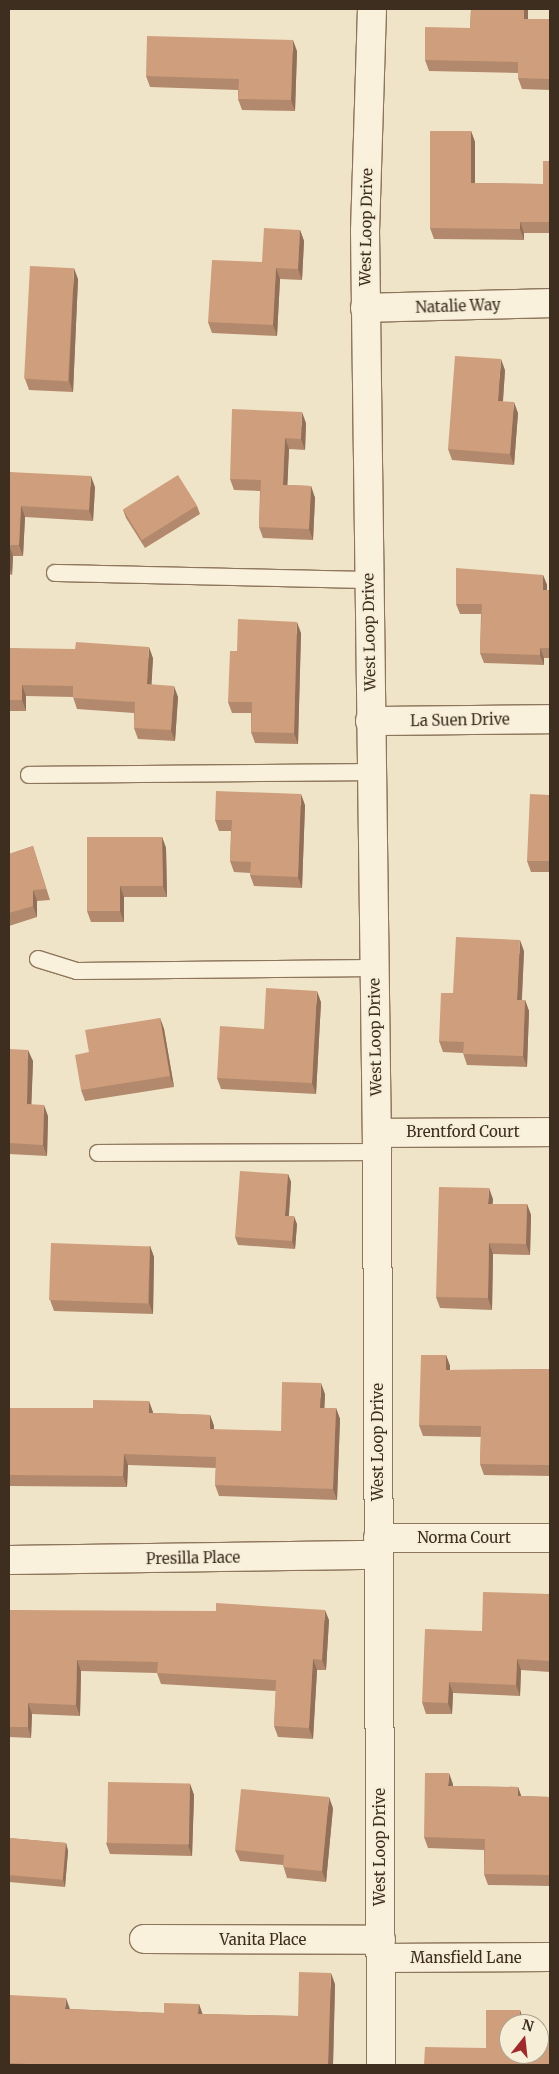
<!DOCTYPE html>
<style>
body{margin:0}
#map{position:relative;width:559px;height:2074px;overflow:hidden;background:#f0e4c8;font-family:Merriweather,serif}
div>[style]{position:absolute}
.roads{filter:drop-shadow(1px 0 #8d765c) drop-shadow(-1px 0 #8d765c) drop-shadow(0 1px #8d765c) drop-shadow(0 -1px #8d765c)}
.service>*{height:16px;margin:-8px;padding:0 8px;transform-origin:8px;border-radius:8px;background:#faf1dc}
.minor>*{height:28px;margin:-14px;padding:0 14px;transform-origin:14px;border-radius:14px;background:#faf1dc}
.wall>*{inset:0;background:#b2896c}
.shaded-wall>*{inset:0;background:#916f58}
.building>*{inset:0;background:#cf9f7d;transform-origin:0 0}
span{translate:-50% -50%;white-space:nowrap;text-align:center;line-height:1.15;-webkit-text-stroke:4px #f7eed8;paint-order:stroke}
.street-label{font-size:15px;color:#3d2e20}
.frame{position:absolute;inset:0;border:10px solid #3d2e20;pointer-events:none}
.north{position:absolute;left:499px;top:2014px;width:50px;height:50px;box-sizing:border-box;background:#f7eed8;border:1px solid #ada18e;border-radius:50%;rotate:16deg;font-size:14px;font-weight:700;line-height:20px;text-align:center;color:#3d2e20}
.north::after{content:'';display:block;margin:auto;width:18px;height:22px;background:#9e2a2b;clip-path:polygon(50% 0,100% 100%,50% 72%,0 100%)}
</style>
<div id="map">
<div class="roads">
<div class="service">
<div style="left:55px;top:573px;width:314px;rotate:1.3deg"></div>
<div style="left:29px;top:775px;width:342px;rotate:-0.5deg"></div>
<div style="left:38px;top:959px;width:41px;rotate:17.1deg"></div>
<div style="left:77px;top:971px;width:297px;rotate:-0.6deg"></div>
<div style="left:98px;top:1153px;width:279px;rotate:-0.2deg"></div>
</div>
<div class="minor">
<div style="left:372px;top:9px;width:222px;rotate:91.8deg"></div>
<div style="left:365px;top:231px;width:921px;rotate:89.25deg"></div>
<div style="left:377px;top:1152px;width:913px;rotate:89.75deg"></div>
<div style="left:365px;top:308px;width:185px;rotate:-1.5deg"></div>
<div style="left:370px;top:721px;width:180px;rotate:-0.6deg"></div>
<div style="left:377px;top:1133px;width:173px;rotate:-0.3deg"></div>
<div style="left:378px;top:1538px;width:172px"></div>
<div style="left:9px;top:1560px;width:369px;rotate:-0.8deg"></div>
<div style="left:144px;top:1939px;width:237px;rotate:0.2deg"></div>
<div style="left:381px;top:1958px;width:169px;rotate:-0.3deg"></div>
</div>
</div>
<div class="wall">
<div style="clip-path:polygon(471px 9px,528px 9px,528px 19px,550px 19px,550px 90px,522px 89px,518px 78px,518px 73px,429px 71px,425px 60px,470px 28px)"></div>
<div style="clip-path:polygon(297px 51px,295px 111px,242px 110px,238px 99px,238px 90px,150px 87px,146px 76px)"></div>
<div style="clip-path:polygon(471px 131px,475px 142px,475px 183px,543px 184px,550px 161px,550px 233px,524px 233px,524px 240px,434px 239px,430px 228px)"></div>
<div style="clip-path:polygon(300px 230px,304px 241px,302px 280px,280px 279px,277px 336px,212px 333px,208px 322px,262px 262px)"></div>
<div style="clip-path:polygon(78px 279px,73px 392px,29px 390px,25px 379px)"></div>
<div style="clip-path:polygon(505px 370px,503px 402px,518px 413px,514px 465px,452px 460px,448px 449px)"></div>
<div style="clip-path:polygon(306px 423px,305px 450px,289px 449px,287px 485px,311px 486px,315px 498px,313px 540px,263px 538px,259px 527px,260px 491px,234px 490px,230px 479px)"></div>
<div style="clip-path:polygon(9px 472px,95px 487px,93px 521px,25px 517px,23px 556px,13px 556px,12px 575px,9px 574px)"></div>
<div style="clip-path:polygon(197px 506px,200px 514px,145px 548px,126px 518px,123px 510px)"></div>
<div style="clip-path:polygon(543px 575px,547px 585px,547px 590px,550px 590px,550px 658px,544px 658px,544px 665px,484px 663px,480px 653px,481px 614px,460px 614px,456px 604px)"></div>
<div style="clip-path:polygon(301px 633px,298px 744px,255px 743px,251px 732px,251px 713px,232px 713px,228px 702px,237px 651px)"></div>
<div style="clip-path:polygon(9px 648px,153px 658px,151px 684px,178px 697px,175px 741px,138px 739px,134px 728px,134px 713px,77px 709px,73px 697px,26px 696px,26px 711px,9px 711px)"></div>
<div style="clip-path:polygon(550px 795px,550px 872px,531px 872px,527px 861px)"></div>
<div style="clip-path:polygon(305px 805px,302px 888px,254px 886px,250px 875px,250px 873px,234px 872px,230px 861px,231px 831px,219px 831px,215px 820px)"></div>
<div style="clip-path:polygon(162px 837px,166px 848px,167px 897px,124px 897px,124px 922px,91px 922px,87px 911px)"></div>
<div style="clip-path:polygon(33px 846px,50px 900px,37px 901px,37px 917px,9px 926px,9px 854px)"></div>
<div style="clip-path:polygon(524px 951px,522px 1000px,525px 1000px,529px 1011px,527px 1067px,467px 1065px,463px 1053px,443px 1052px,439px 1041px,453px 993px)"></div>
<div style="clip-path:polygon(321px 1002px,316px 1094px,221px 1089px,217px 1078px,264px 1029px)"></div>
<div style="clip-path:polygon(160px 1018px,164px 1029px,174px 1087px,85px 1101px,81px 1090px,89px 1052px)"></div>
<div style="clip-path:polygon(9px 1049px,33px 1061px,31px 1105px,48px 1116px,47px 1156px,9px 1154px)"></div>
<div style="clip-path:polygon(288px 1174px,291px 1182px,289px 1216px,297px 1224px,295px 1249px,238px 1245px,235px 1237px)"></div>
<div style="clip-path:polygon(493px 1199px,492px 1204px,527px 1204px,531px 1215px,530px 1255px,493px 1254px,492px 1310px,440px 1308px,436px 1297px)"></div>
<div style="clip-path:polygon(150px 1246px,154px 1257px,153px 1314px,54px 1311px,50px 1300px)"></div>
<div style="clip-path:polygon(446px 1355px,450px 1366px,450px 1370px,550px 1369px,550px 1476px,484px 1475px,480px 1464px,481px 1437px,423px 1436px,419px 1425px)"></div>
<div style="clip-path:polygon(325px 1394px,324px 1408px,336px 1408px,340px 1419px,337px 1500px,219px 1496px,215px 1485px,216px 1468px,128px 1465px,127px 1487px,9px 1486px,9px 1408px,153px 1412px,153px 1413px,210px 1415px,214px 1426px,214px 1430px,281px 1431px)"></div>
<div style="clip-path:polygon(550px 1594px,550px 1672px,521px 1670px,520px 1696px,453px 1693px,452px 1714px,426px 1714px,422px 1702px,482px 1631px)"></div>
<div style="clip-path:polygon(9px 1610px,329px 1620px,326px 1670px,317px 1670px,313px 1739px,278px 1737px,274px 1726px,276px 1691px,161px 1684px,157px 1673px,81px 1671px,80px 1716px,32px 1714px,31px 1738px,9px 1737px)"></div>
<div style="clip-path:polygon(190px 1784px,194px 1795px,192px 1856px,110px 1854px,106px 1843px)"></div>
<div style="clip-path:polygon(453px 1784px,453px 1786px,518px 1787px,521px 1796px,550px 1797px,550px 1886px,488px 1885px,484px 1874px,484px 1850px,428px 1848px,424px 1837px)"></div>
<div style="clip-path:polygon(333px 1808px,326px 1882px,287px 1878px,283px 1865px,240px 1861px,235px 1850px)"></div>
<div style="clip-path:polygon(9px 1838px,66px 1843px,68px 1851px,65px 1887px,9px 1882px)"></div>
<div style="clip-path:polygon(335px 1984px,333px 2065px,9px 2065px,9px 1995px,70px 2009px,164px 2013px,199px 2004px,202px 2014px,298px 2016px)"></div>
</div>
<div class="shaded-wall">
<div style="clip-path:polygon(524px 9px,528px 9px,528px 30px,524px 19px)"></div>
<div style="clip-path:polygon(293px 40px,297px 51px,295px 111px,291px 100px)"></div>
<div style="clip-path:polygon(471px 131px,475px 142px,475px 194px,471px 183px)"></div>
<div style="clip-path:polygon(520px 222px,524px 233px,524px 240px,520px 229px)"></div>
<div style="clip-path:polygon(300px 230px,304px 241px,302px 280px,298px 269px)"></div>
<div style="clip-path:polygon(74px 268px,78px 279px,73px 392px,69px 381px)"></div>
<div style="clip-path:polygon(276px 268px,280px 279px,277px 336px,273px 325px)"></div>
<div style="clip-path:polygon(501px 359px,505px 370px,502px 412px,498px 401px)"></div>
<div style="clip-path:polygon(514px 402px,518px 413px,514px 465px,510px 454px)"></div>
<div style="clip-path:polygon(302px 412px,306px 423px,305px 450px,301px 439px)"></div>
<div style="clip-path:polygon(285px 438px,289px 449px,287px 496px,283px 485px)"></div>
<div style="clip-path:polygon(91px 476px,95px 487px,93px 521px,89px 510px)"></div>
<div style="clip-path:polygon(311px 486px,315px 498px,313px 540px,309px 529px)"></div>
<div style="clip-path:polygon(21px 506px,25px 517px,23px 556px,19px 545px)"></div>
<div style="clip-path:polygon(9px 545px,13px 556px,12px 575px,9px 565px)"></div>
<div style="clip-path:polygon(543px 575px,547px 585px,547px 600px,543px 590px)"></div>
<div style="clip-path:polygon(297px 622px,301px 633px,298px 744px,294px 733px)"></div>
<div style="clip-path:polygon(149px 647px,153px 658px,151px 695px,147px 684px)"></div>
<div style="clip-path:polygon(540px 648px,544px 658px,544px 665px,540px 655px)"></div>
<div style="clip-path:polygon(22px 685px,26px 696px,26px 711px,22px 700px)"></div>
<div style="clip-path:polygon(174px 686px,178px 697px,175px 741px,171px 730px)"></div>
<div style="clip-path:polygon(301px 794px,305px 805px,302px 888px,298px 877px)"></div>
<div style="clip-path:polygon(162px 837px,166px 848px,167px 897px,163px 886px)"></div>
<div style="clip-path:polygon(120px 886px,124px 897px,124px 922px,120px 911px)"></div>
<div style="clip-path:polygon(33px 890px,37px 901px,37px 917px,33px 906px)"></div>
<div style="clip-path:polygon(520px 940px,524px 951px,521px 1011px,517px 1000px)"></div>
<div style="clip-path:polygon(317px 991px,321px 1002px,316px 1094px,312px 1083px)"></div>
<div style="clip-path:polygon(525px 1000px,529px 1011px,527px 1067px,523px 1056px)"></div>
<div style="clip-path:polygon(160px 1018px,164px 1029px,174px 1087px,170px 1076px)"></div>
<div style="clip-path:polygon(28px 1050px,33px 1061px,31px 1115px,27px 1104px)"></div>
<div style="clip-path:polygon(44px 1105px,48px 1116px,47px 1156px,43px 1145px)"></div>
<div style="clip-path:polygon(288px 1174px,291px 1182px,288px 1224px,285px 1216px)"></div>
<div style="clip-path:polygon(489px 1188px,493px 1199px,492px 1215px,488px 1204px)"></div>
<div style="clip-path:polygon(527px 1204px,531px 1215px,530px 1255px,526px 1244px)"></div>
<div style="clip-path:polygon(294px 1216px,297px 1224px,295px 1249px,292px 1241px)"></div>
<div style="clip-path:polygon(489px 1243px,493px 1254px,492px 1310px,488px 1298px)"></div>
<div style="clip-path:polygon(150px 1246px,154px 1257px,153px 1314px,149px 1303px)"></div>
<div style="clip-path:polygon(446px 1355px,450px 1366px,450px 1381px,446px 1370px)"></div>
<div style="clip-path:polygon(321px 1383px,325px 1394px,324px 1419px,320px 1408px)"></div>
<div style="clip-path:polygon(149px 1401px,153px 1412px,153px 1424px,149px 1413px)"></div>
<div style="clip-path:polygon(336px 1408px,340px 1419px,337px 1500px,333px 1489px)"></div>
<div style="clip-path:polygon(210px 1415px,214px 1426px,214px 1440px,210px 1429px)"></div>
<div style="clip-path:polygon(124px 1454px,128px 1465px,127px 1487px,123px 1476px)"></div>
<div style="clip-path:polygon(325px 1610px,329px 1620px,326px 1670px,322px 1660px)"></div>
<div style="clip-path:polygon(313px 1659px,317px 1670px,313px 1739px,309px 1728px)"></div>
<div style="clip-path:polygon(517px 1659px,521px 1670px,520px 1696px,516px 1685px)"></div>
<div style="clip-path:polygon(77px 1660px,81px 1671px,80px 1716px,76px 1705px)"></div>
<div style="clip-path:polygon(449px 1682px,453px 1693px,452px 1714px,448px 1703px)"></div>
<div style="clip-path:polygon(28px 1703px,32px 1714px,31px 1738px,28px 1727px)"></div>
<div style="clip-path:polygon(449px 1773px,453px 1784px,452px 1797px,448px 1786px)"></div>
<div style="clip-path:polygon(190px 1784px,194px 1795px,192px 1856px,188px 1845px)"></div>
<div style="clip-path:polygon(518px 1787px,522px 1798px,518px 1796px)"></div>
<div style="clip-path:polygon(329px 1797px,333px 1808px,326px 1882px,322px 1871px)"></div>
<div style="clip-path:polygon(66px 1843px,68px 1851px,65px 1887px,63px 1879px)"></div>
<div style="clip-path:polygon(331px 1973px,335px 1984px,333px 2065px,328px 2065px)"></div>
<div style="clip-path:polygon(66px 1998px,70px 2009px,65px 2009px)"></div>
<div style="clip-path:polygon(199px 2004px,203px 2015px,198px 2014px)"></div>
<div style="clip-path:polygon(520px 2010px,524px 2021px,524px 2024px,520px 2024px)"></div>
</div>
<div class="building">
<div style="clip-path:polygon(471px 9px,524px 9px,524px 19px,550px 19px,550px 79px,518px 78px,518px 62px,425px 60px,425px 27px,470px 28px)"></div>
<div style="clip-path:polygon(147px 36px,293px 40px,291px 100px,238px 99px,239px 79px,146px 76px)"></div>
<div style="clip-path:polygon(430px 131px,471px 131px,471px 183px,543px 184px,543px 161px,550px 161px,550px 222px,520px 222px,520px 229px,430px 228px)"></div>
<div style="clip-path:polygon(264px 228px,300px 230px,298px 269px,276px 268px,273px 325px,208px 322px,212px 260px,262px 262px)"></div>
<div style="left:30px;top:266px;width:44px;height:113px;rotate:3deg"></div>
<div style="clip-path:polygon(455px 356px,501px 359px,498px 401px,514px 402px,510px 454px,448px 449px)"></div>
<div style="clip-path:polygon(232px 409px,302px 412px,301px 439px,285px 438px,283px 485px,311px 486px,309px 529px,259px 527px,261px 480px,230px 479px)"></div>
<div style="clip-path:polygon(9px 472px,91px 476px,89px 510px,21px 506px,19px 545px,9px 545px,9px 553px)"></div>
<div style="left:178px;top:475px;width:36px;height:65px;rotate:58deg"></div>
<div style="clip-path:polygon(456px 568px,543px 575px,543px 590px,550px 590px,550px 648px,540px 648px,540px 655px,480px 653px,482px 604px,456px 604px)"></div>
<div style="clip-path:polygon(238px 619px,297px 622px,294px 733px,251px 732px,252px 702px,228px 702px,230px 651px,237px 651px)"></div>
<div style="clip-path:polygon(76px 642px,149px 647px,147px 684px,174px 686px,171px 730px,134px 728px,135px 702px,73px 698px,73px 686px,22px 685px,22px 700px,9px 700px,9px 648px,75px 649px)"></div>
<div style="clip-path:polygon(216px 791px,301px 794px,298px 877px,250px 875px,251px 862px,230px 861px,232px 820px,215px 820px)"></div>
<div style="clip-path:polygon(530px 794px,550px 795px,550px 861px,527px 861px)"></div>
<div style="clip-path:polygon(87px 837px,162px 837px,163px 886px,120px 886px,120px 911px,87px 911px)"></div>
<div style="clip-path:polygon(33px 846px,46px 889px,33px 890px,33px 906px,9px 913px,9px 854px)"></div>
<div style="clip-path:polygon(456px 937px,520px 940px,517px 1000px,525px 1000px,523px 1056px,463px 1054px,464px 1042px,439px 1041px,441px 993px,453px 993px)"></div>
<div style="clip-path:polygon(266px 988px,317px 991px,312px 1083px,217px 1078px,220px 1026px,264px 1029px)"></div>
<div style="clip-path:polygon(160px 1018px,170px 1076px,81px 1090px,75px 1055px,89px 1052px,85px 1030px)"></div>
<div style="clip-path:polygon(9px 1049px,28px 1050px,27px 1104px,44px 1105px,43px 1145px,9px 1143px)"></div>
<div style="clip-path:polygon(240px 1171px,288px 1174px,285px 1216px,294px 1216px,292px 1241px,235px 1237px)"></div>
<div style="clip-path:polygon(439px 1187px,489px 1188px,488px 1204px,527px 1204px,526px 1244px,489px 1243px,488px 1298px,436px 1297px)"></div>
<div style="left:51px;top:1243px;width:99px;height:57px;rotate:2deg"></div>
<div style="clip-path:polygon(421px 1355px,446px 1355px,446px 1370px,550px 1369px,550px 1465px,480px 1464px,481px 1426px,419px 1425px)"></div>
<div style="clip-path:polygon(282px 1382px,321px 1383px,320px 1408px,336px 1408px,333px 1489px,215px 1485px,216px 1457px,124px 1454px,123px 1476px,9px 1475px,9px 1408px,93px 1408px,93px 1400px,149px 1401px,149px 1413px,210px 1415px,210px 1429px,281px 1431px)"></div>
<div style="clip-path:polygon(483px 1592px,550px 1594px,550px 1661px,517px 1659px,516px 1685px,449px 1682px,448px 1703px,422px 1702px,425px 1629px,482px 1631px)"></div>
<div style="clip-path:polygon(216px 1603px,325px 1610px,322px 1660px,313px 1659px,309px 1728px,274px 1726px,276px 1680px,157px 1673px,158px 1662px,77px 1660px,76px 1705px,28px 1703px,28px 1727px,9px 1727px,9px 1610px,216px 1611px)"></div>
<div style="clip-path:polygon(425px 1773px,449px 1773px,448px 1786px,518px 1787px,518px 1796px,550px 1797px,550px 1875px,484px 1874px,485px 1839px,424px 1837px)"></div>
<div style="left:108px;top:1782px;width:82px;height:61px;rotate:1deg"></div>
<div style="clip-path:polygon(241px 1789px,329px 1797px,322px 1871px,283px 1867px,284px 1855px,235px 1850px)"></div>
<div style="left:9px;top:1838px;width:57px;height:37px;rotate:5deg"></div>
<div style="clip-path:polygon(299px 1972px,331px 1973px,328px 2065px,49px 2065px,9px 2063px,9px 1995px,66px 1998px,65px 2009px,164px 2013px,164px 2003px,199px 2004px,198px 2014px,298px 2016px)"></div>
<div style="clip-path:polygon(486px 2010px,520px 2010px,520px 2024px,509px 2024px,509px 2054px,539px 2054px,539px 2039px,550px 2039px,550px 2065px,424px 2065px,425px 2047px,486px 2048px)"></div>
</div>
<div class="street-label">
<span style="left:366px;top:227px;rotate:-89deg">West Loop Drive</span>
<span style="left:458px;top:306px;rotate:-2deg">Natalie Way</span>
<span style="left:369px;top:632px;rotate:-91deg">West Loop Drive</span>
<span style="left:460px;top:720px;rotate:-1deg">La Suen Drive</span>
<span style="left:375px;top:1037px;rotate:-91deg">West Loop Drive</span>
<span style="left:463px;top:1132px">Brentford Court</span>
<span style="left:378px;top:1442px;rotate:-90deg">West Loop Drive</span>
<span style="left:464px;top:1538px">Norma Court</span>
<span style="left:193px;top:1558px;rotate:-1deg">Presilla Place</span>
<span style="left:380px;top:1847px;rotate:-90deg">West Loop Drive</span>
<span style="left:263px;top:1940px">Vanita Place</span>
<span style="left:466px;top:1958px">Mansfield Lane</span>
</div>
<div class="frame"></div>
<div class="north">N</div>
</div>
